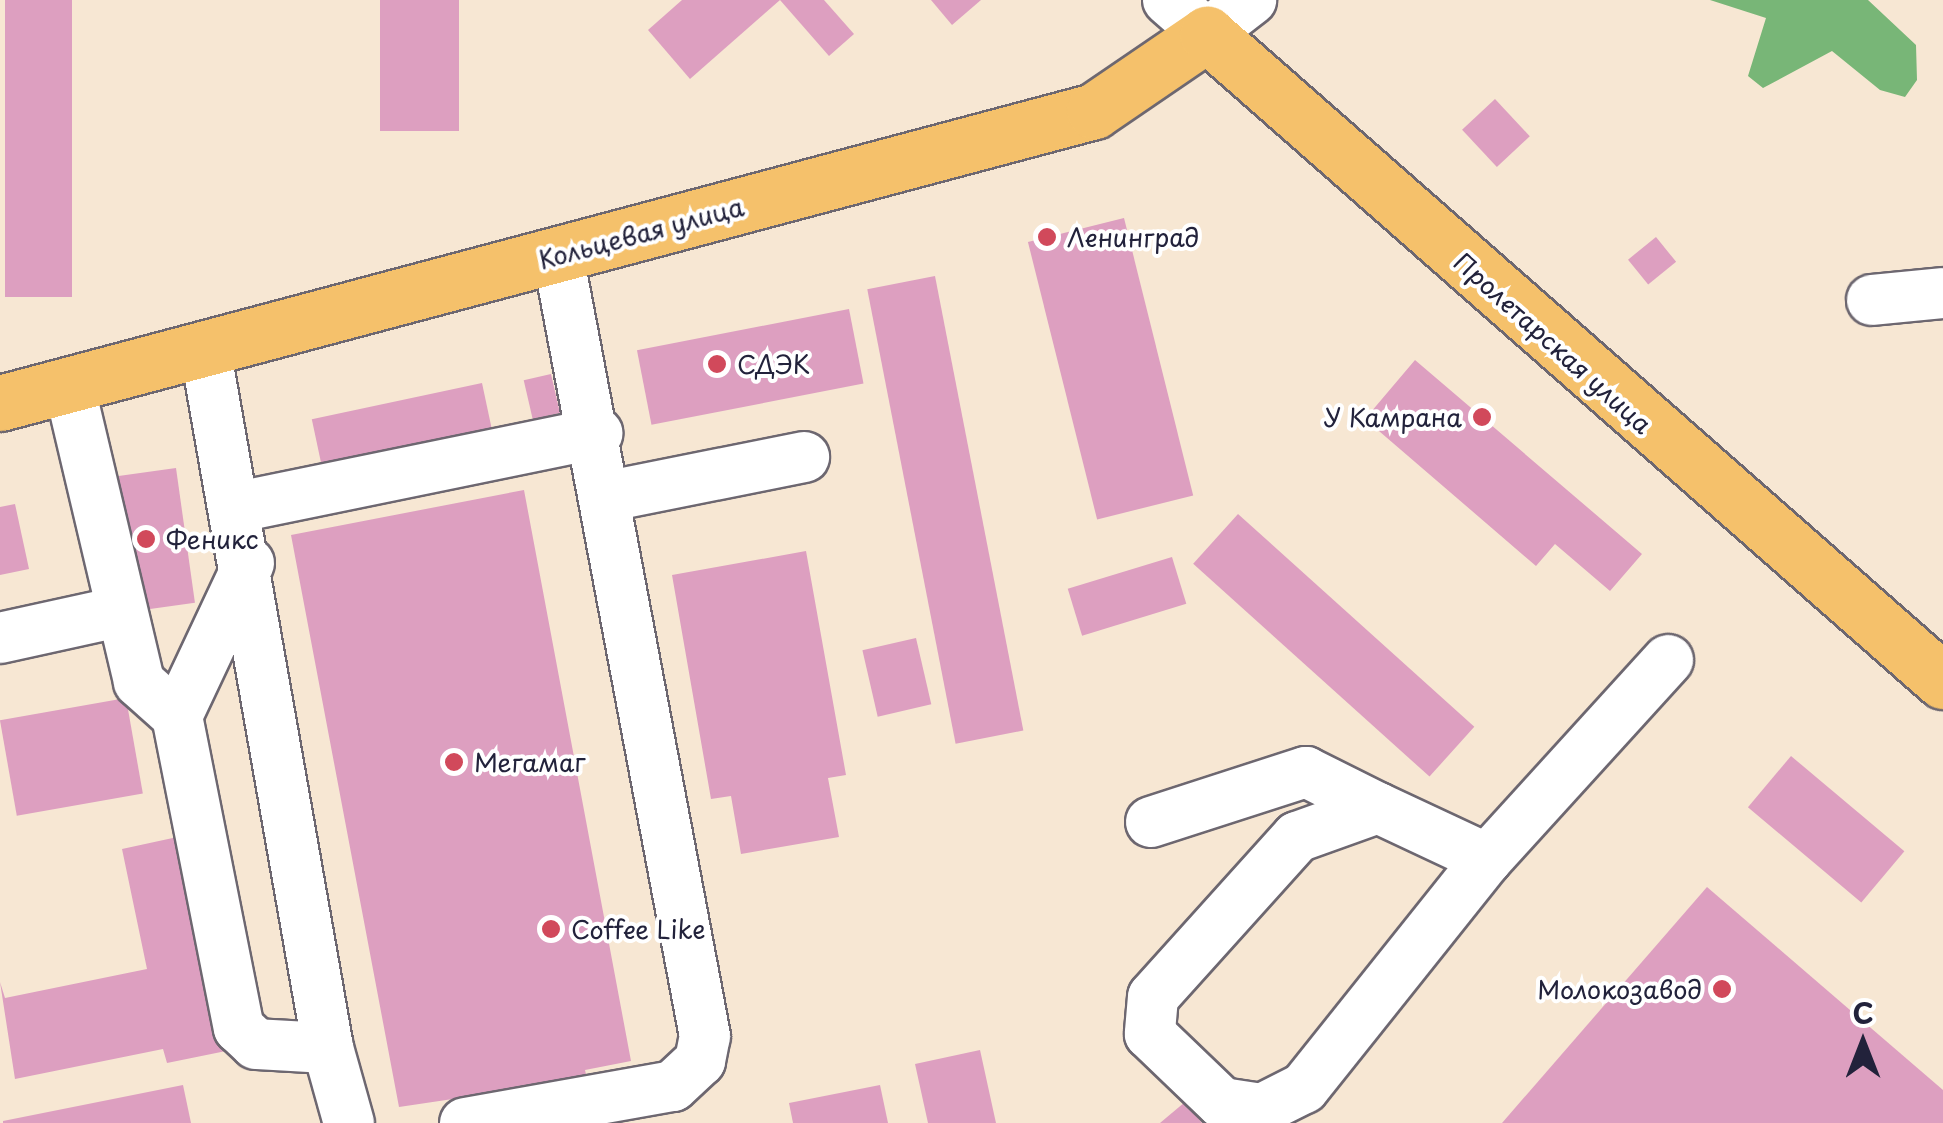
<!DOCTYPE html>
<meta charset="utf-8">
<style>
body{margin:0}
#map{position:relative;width:1943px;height:1123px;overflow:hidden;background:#f7e7d3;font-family:"Playpen Sans",sans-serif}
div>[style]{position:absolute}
.forest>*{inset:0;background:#78b677}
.building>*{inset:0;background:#dd9fc0;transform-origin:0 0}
.roads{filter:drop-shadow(2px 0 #6d6770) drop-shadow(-2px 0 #6d6770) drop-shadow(0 2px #6d6770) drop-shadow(0 -2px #6d6770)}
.minor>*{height:50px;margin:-25px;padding:0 25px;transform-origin:25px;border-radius:25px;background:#fff}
.major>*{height:55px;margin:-27.5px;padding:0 27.5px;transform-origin:27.5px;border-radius:27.5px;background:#f5c16b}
.dots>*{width:28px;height:28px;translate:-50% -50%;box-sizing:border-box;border:5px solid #fff;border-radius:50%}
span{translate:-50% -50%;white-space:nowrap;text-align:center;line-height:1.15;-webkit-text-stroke:8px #fff;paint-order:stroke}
.street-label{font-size:25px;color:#22223b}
.poi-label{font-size:25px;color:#22223b}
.left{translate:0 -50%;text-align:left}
.right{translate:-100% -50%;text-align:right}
.north{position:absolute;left:1813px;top:993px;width:100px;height:100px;-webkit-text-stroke:8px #fff;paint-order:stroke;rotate:0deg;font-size:28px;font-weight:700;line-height:40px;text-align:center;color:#22223b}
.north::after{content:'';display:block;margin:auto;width:35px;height:45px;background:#22223b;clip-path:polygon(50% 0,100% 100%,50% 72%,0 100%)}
</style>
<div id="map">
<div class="forest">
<div style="clip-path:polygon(1710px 0,1868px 0,1916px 45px,1917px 80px,1905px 97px,1880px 90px,1832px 51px,1763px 88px,1748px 76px,1766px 18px)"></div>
</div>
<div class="building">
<div style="left:5px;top:0;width:67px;height:297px"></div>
<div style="left:380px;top:0;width:79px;height:131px"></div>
<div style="clip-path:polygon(682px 0,780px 0,690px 79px,648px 30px)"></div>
<div style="clip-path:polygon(780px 0,824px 0,854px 34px,829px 56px)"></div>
<div style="clip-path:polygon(931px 0,981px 0,952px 25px)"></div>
<div style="left:1495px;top:99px;width:51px;height:45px;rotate:47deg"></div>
<div style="left:1124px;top:218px;width:286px;height:99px;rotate:76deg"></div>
<div style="left:1656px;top:237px;width:32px;height:36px;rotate:51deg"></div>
<div style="left:935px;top:276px;width:463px;height:69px;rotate:79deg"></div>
<div style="left:849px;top:309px;width:76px;height:216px;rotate:79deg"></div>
<div style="clip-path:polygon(1415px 360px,1642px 554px,1610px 591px,1555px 544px,1536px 566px,1365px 419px)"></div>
<div style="left:551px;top:374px;width:40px;height:28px;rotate:77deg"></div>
<div style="left:482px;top:383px;width:54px;height:174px;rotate:78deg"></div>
<div style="left:176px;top:468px;width:136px;height:58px;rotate:82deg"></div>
<div style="clip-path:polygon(524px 490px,631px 1061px,585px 1070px,587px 1079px,399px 1107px,291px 535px)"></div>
<div style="clip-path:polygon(15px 504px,29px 569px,0 575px,0 507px)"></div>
<div style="left:1238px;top:514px;width:318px;height:67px;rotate:42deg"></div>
<div style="clip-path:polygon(806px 551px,846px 775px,828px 778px,839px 837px,741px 854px,731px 796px,711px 799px,672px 575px)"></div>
<div style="left:1172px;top:557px;width:49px;height:109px;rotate:73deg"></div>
<div style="left:916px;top:638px;width:68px;height:55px;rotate:77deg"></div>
<div style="left:126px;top:698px;width:97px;height:128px;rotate:80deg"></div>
<div style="left:1791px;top:756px;width:148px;height:67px;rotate:40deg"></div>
<div style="clip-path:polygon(182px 836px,226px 1051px,167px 1063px,163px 1049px,15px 1079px,0 982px,5px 998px,147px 969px,122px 849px)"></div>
<div style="clip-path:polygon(1707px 887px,1943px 1090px,1943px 1123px,1502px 1123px)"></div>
<div style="clip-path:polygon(980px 1050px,996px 1123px,928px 1123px,915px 1064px)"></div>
<div style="clip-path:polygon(183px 1085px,191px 1123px,3px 1123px,3px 1121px)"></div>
<div style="clip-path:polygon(880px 1085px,888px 1123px,793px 1123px,789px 1103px)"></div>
<div style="clip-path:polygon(1185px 1102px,1202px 1123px,1160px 1123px)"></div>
</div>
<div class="roads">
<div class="minor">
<div style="left:1168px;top:0;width:52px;rotate:41.1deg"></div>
<div style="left:1207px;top:34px;width:56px;rotate:-37.7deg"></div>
<div style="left:1872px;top:300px;width:71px;rotate:-5.6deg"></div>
<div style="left:205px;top:349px;width:710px;rotate:80.02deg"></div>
<div style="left:328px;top:1048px;width:78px;rotate:74.4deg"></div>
<div style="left:69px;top:385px;width:305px;rotate:76.7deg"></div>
<div style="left:139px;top:682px;width:51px;rotate:41.8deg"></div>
<div style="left:609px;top:496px;width:199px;rotate:-11.3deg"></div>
<div style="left:238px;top:507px;width:367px;rotate:-11.6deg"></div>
<div style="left:249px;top:563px;width:169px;rotate:115.2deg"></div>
<div style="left:177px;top:716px;width:318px;rotate:78.8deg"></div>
<div style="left:239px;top:1028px;width:23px;rotate:43deg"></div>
<div style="left:256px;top:1044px;width:72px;rotate:3.2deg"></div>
<div style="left:0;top:638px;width:121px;rotate:-12.4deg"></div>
<div style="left:1151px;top:822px;width:163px;rotate:-17.9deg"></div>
<div style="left:1306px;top:772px;width:80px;rotate:26.6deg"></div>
<div style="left:1487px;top:859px;width:120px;rotate:-154.9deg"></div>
<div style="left:1378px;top:808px;width:86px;rotate:160.3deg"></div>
<div style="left:1297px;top:837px;width:215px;rotate:132deg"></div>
<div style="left:1153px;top:997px;width:37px;rotate:95deg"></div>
<div style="left:1150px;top:1034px;width:100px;rotate:43.8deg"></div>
<div style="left:1222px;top:1103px;width:40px;rotate:8.5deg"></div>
<div style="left:1262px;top:1109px;width:47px;rotate:-26.6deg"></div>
<div style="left:1304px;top:1088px;width:293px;rotate:-51.4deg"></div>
<div style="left:1487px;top:859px;width:269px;rotate:-47.7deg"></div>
<div style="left:465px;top:1123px;width:211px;rotate:-10.1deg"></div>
<div style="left:673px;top:1086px;width:37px;rotate:-43deg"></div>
<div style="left:700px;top:1061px;width:25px;rotate:-79deg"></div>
<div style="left:705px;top:1036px;width:794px;rotate:-100.67deg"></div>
</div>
<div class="major">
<div style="left:0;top:403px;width:1132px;rotate:-14.94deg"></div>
<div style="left:1094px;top:111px;width:137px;rotate:-34.3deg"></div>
<div style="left:1207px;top:34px;width:980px;rotate:41.32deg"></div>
</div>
</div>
<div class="dots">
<div style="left:1047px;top:237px;background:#d1495b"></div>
<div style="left:717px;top:364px;background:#d1495b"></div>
<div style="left:1482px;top:417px;background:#d1495b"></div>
<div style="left:146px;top:539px;background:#d1495b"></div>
<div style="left:454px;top:762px;background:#d1495b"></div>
<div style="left:551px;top:929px;background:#d1495b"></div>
<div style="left:1722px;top:989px;background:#d1495b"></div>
</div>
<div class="street-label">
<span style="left:641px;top:233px;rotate:-15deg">Кольцевая улица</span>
<span style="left:1553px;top:343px;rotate:42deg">Пролетарская улица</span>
</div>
<div class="poi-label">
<span class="left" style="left:1067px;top:237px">Ленинград</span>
<span class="left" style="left:737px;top:364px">СДЭК</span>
<span class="right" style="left:1462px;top:417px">У Камрана</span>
<span class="left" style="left:166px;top:539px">Феникс</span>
<span class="left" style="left:474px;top:762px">Мегамаг</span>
<span class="left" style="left:571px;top:929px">Coffee Like</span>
<span class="right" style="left:1702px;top:989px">Молокозавод</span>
</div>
<div class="north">С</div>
</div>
